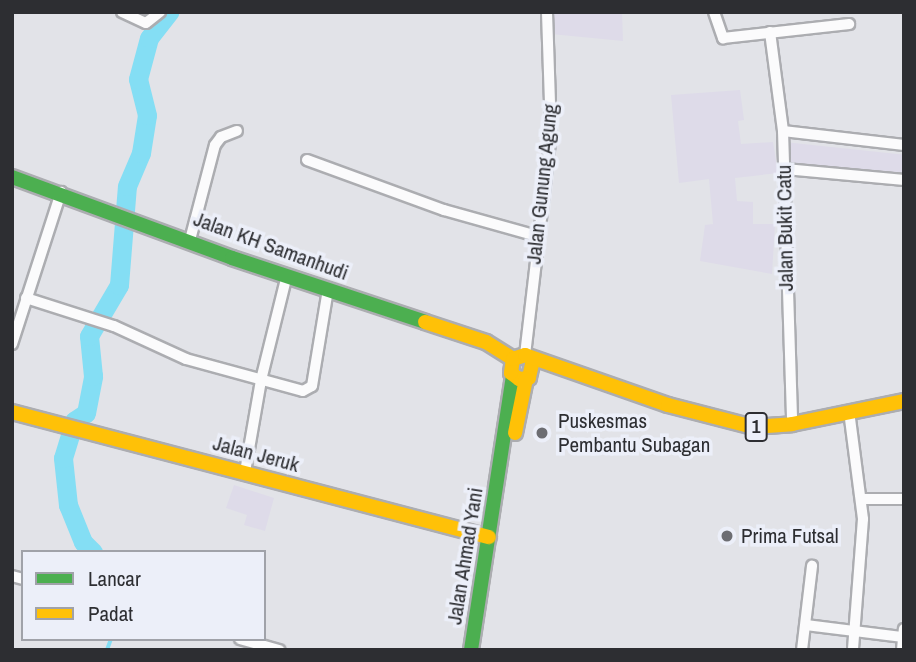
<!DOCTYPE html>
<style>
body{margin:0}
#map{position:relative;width:916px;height:662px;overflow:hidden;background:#e2e3e8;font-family:"Archivo Narrow",sans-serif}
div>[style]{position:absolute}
.education>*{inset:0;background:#dedbe9;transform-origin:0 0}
.stream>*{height:3.5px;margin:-1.75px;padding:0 1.75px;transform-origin:1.75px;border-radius:1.75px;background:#84def4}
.river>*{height:19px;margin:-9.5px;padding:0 9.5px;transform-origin:9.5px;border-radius:9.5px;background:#84def4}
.roads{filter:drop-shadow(2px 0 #acadb1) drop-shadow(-2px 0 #acadb1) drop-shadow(0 2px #acadb1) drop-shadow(0 -2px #acadb1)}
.street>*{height:10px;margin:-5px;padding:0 5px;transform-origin:5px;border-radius:5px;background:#fbfbfc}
.fast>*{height:14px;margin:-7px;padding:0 7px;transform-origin:7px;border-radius:7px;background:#4caf50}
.slow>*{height:14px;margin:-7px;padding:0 7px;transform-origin:7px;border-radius:7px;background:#ffc107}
.dots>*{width:19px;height:19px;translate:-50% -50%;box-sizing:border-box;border:4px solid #eceff9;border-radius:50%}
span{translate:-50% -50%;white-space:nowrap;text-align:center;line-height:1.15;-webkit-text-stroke:7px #eceff9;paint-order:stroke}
.shield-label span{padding:2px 5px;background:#eceff9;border:2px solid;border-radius:5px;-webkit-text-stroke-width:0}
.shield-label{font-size:19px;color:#2d2e32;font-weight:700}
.street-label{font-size:21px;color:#2d2e32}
.poi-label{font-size:21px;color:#2d2e32}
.left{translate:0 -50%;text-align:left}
.frame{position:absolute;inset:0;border:14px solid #2d2e32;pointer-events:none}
.legend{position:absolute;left:21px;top:550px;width:245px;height:91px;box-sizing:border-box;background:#eceff9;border:2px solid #a0a2a9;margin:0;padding:9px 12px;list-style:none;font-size:21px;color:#2d2e32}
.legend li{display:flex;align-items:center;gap:14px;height:35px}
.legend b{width:35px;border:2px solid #a0a2a9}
</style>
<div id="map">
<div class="education">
<div style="clip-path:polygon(550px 12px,622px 12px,623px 41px,551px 34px)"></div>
<div style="clip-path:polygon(740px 90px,744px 120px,738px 121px,741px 144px,773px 142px,778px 173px,735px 178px,737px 201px,753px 202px,753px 224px,775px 224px,772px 274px,700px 261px,705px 225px,713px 224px,709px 179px,679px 183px,671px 95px)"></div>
<div style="left:784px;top:142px;width:121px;height:23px;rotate:6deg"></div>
<div style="clip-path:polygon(234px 485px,274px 498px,265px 531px,244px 525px,247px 515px,226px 508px)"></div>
</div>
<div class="stream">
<div style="left:107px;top:650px;width:12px;rotate:-70deg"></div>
</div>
<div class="river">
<div style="left:93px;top:552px;width:14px;rotate:-135deg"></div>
<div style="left:83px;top:542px;width:40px;rotate:-112deg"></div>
<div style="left:68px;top:505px;width:47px;rotate:-96.1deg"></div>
<div style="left:63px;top:458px;width:39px;rotate:-73deg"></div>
<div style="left:74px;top:421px;width:14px;rotate:-34deg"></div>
<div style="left:86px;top:413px;width:38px;rotate:-79deg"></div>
<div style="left:93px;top:376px;width:40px;rotate:-95.7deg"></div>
<div style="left:89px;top:336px;width:59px;rotate:-59.5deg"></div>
<div style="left:119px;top:285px;width:99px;rotate:-85.4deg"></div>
<div style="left:127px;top:186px;width:36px;rotate:-67deg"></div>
<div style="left:141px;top:153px;width:38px;rotate:-81deg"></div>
<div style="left:147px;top:115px;width:37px;rotate:-104deg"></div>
<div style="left:138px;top:79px;width:42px;rotate:-75deg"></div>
<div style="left:149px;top:38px;width:33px;rotate:-52deg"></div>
</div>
<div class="roads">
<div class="street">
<div style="left:122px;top:12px;width:26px;rotate:25deg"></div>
<div style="left:146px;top:23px;width:18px;rotate:-38deg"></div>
<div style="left:714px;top:12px;width:28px;rotate:71deg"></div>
<div style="left:723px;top:38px;width:127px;rotate:-6.3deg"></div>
<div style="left:770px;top:32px;width:100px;rotate:82.5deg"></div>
<div style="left:783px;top:131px;width:293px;rotate:88.2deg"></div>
<div style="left:783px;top:131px;width:122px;rotate:6.6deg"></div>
<div style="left:307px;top:160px;width:146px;rotate:20.1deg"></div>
<div style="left:444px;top:210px;width:97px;rotate:15.6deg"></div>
<div style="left:785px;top:169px;width:120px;rotate:5.3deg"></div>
<div style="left:190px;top:240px;width:98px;rotate:-75.3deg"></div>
<div style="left:215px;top:145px;width:10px;rotate:-53deg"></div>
<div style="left:221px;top:137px;width:17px;rotate:-21deg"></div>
<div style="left:26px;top:298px;width:92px;rotate:17.7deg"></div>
<div style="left:114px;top:326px;width:79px;rotate:24.6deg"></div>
<div style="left:186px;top:359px;width:121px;rotate:15.3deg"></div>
<div style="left:303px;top:391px;width:10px;rotate:-29deg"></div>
<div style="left:312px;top:386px;width:98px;rotate:-80.6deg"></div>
<div style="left:12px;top:344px;width:160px;rotate:-72.1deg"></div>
<div style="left:525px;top:355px;width:224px;rotate:-83.3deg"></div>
<div style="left:551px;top:133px;width:121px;rotate:-91.9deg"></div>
<div style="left:849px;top:411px;width:109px;rotate:82.6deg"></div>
<div style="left:863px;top:519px;width:131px;rotate:94.4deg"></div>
<div style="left:245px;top:472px;width:93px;rotate:-80.1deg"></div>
<div style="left:261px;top:380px;width:108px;rotate:-76.1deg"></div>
<div style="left:861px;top:499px;width:43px"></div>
<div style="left:12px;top:576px;width:11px;rotate:15deg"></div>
<div style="left:806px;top:625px;width:98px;rotate:7.1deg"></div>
<div style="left:240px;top:639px;width:41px;rotate:15.8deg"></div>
<div style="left:802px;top:650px;width:85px;rotate:-83.2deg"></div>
<div style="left:902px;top:650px;width:21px;rotate:-85deg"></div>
</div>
<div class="fast">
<div style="left:12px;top:177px;width:234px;rotate:20.2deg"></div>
<div style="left:232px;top:258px;width:203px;rotate:18.3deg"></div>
<div style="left:471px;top:650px;width:277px;rotate:-81.3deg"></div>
</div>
<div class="slow">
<div style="left:425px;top:322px;width:64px;rotate:18.2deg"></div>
<div style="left:486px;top:342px;width:32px;rotate:32deg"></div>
<div style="left:533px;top:360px;width:18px;rotate:103deg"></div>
<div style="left:529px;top:378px;width:10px;rotate:174deg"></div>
<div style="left:519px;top:379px;width:10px;rotate:-143deg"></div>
<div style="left:511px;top:373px;width:14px;rotate:-82deg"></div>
<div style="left:513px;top:359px;width:13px;rotate:-18deg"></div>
<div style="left:525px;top:355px;width:151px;rotate:19.3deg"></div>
<div style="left:668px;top:405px;width:88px;rotate:14.5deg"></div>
<div style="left:753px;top:427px;width:39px;rotate:-4deg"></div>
<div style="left:792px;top:424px;width:114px;rotate:-11.6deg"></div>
<div style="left:12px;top:412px;width:493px;rotate:14.7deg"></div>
<div style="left:515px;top:433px;width:55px;rotate:-78.5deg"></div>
</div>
</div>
<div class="dots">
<div style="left:542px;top:433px;background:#6c6d72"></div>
<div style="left:727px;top:536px;background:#6c6d72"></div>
</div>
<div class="shield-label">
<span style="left:756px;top:427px">1</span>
</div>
<div class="street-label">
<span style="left:542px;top:184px;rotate:-84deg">Jalan Gunung Agung</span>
<span style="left:785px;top:228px;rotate:-91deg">Jalan Bukit Catu</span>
<span style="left:271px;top:246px;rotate:20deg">Jalan KH Samanhudi</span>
<span style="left:256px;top:454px;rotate:15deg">Jalan Jeruk</span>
<span style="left:465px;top:556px;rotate:-81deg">Jalan Ahmad Yani</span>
</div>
<div class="poi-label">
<span class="left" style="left:558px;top:433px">Puskesmas<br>Pembantu Subagan</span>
<span class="left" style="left:741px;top:536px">Prima Futsal</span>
</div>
<div class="frame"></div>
<ul class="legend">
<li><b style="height:9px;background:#4caf50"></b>Lancar</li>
<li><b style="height:9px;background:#ffc107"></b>Padat</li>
</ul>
</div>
